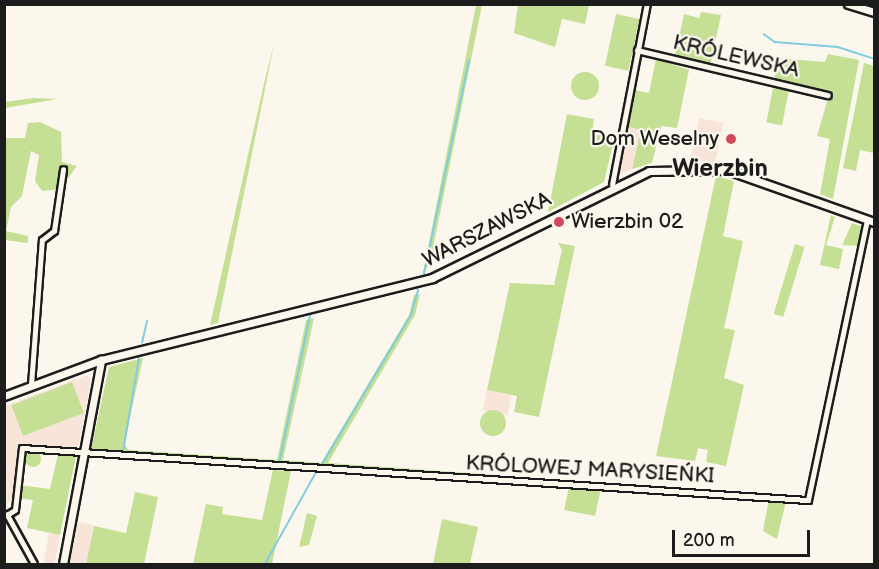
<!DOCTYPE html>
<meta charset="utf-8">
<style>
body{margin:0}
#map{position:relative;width:879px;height:569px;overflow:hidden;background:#fbf7ec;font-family:"Balsamiq Sans",sans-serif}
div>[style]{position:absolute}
.built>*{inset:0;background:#f9e4d9;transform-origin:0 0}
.green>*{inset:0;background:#c5df95;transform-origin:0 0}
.round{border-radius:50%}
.stream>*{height:1.5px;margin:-0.75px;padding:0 0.75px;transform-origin:0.75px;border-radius:0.75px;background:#80cce0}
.roads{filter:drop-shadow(2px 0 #1c1c1c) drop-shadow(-2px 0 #1c1c1c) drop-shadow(0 2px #1c1c1c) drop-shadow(0 -2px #1c1c1c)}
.street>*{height:4.5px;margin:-2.25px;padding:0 2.25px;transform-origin:2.25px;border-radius:2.25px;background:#fbf7ec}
.secondary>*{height:7px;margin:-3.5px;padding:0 3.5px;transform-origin:3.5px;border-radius:3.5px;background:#fbf7ec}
.dots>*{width:16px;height:16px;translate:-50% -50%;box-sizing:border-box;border:3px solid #fbf7ec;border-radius:50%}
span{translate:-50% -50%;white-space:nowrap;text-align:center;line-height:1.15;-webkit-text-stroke:4.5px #fbf7ec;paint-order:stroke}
.street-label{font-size:21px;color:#1c1c1c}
.poi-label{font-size:21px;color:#1c1c1c}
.right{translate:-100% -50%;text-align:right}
.left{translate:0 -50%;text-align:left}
.quarter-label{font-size:24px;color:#1c1c1c;font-weight:700}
.frame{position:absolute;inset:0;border:6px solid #1c1c1c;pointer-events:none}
.scale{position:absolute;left:672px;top:530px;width:138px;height:27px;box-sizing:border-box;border:3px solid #1c1c1c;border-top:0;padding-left:8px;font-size:18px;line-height:21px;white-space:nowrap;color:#1c1c1c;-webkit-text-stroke:4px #fbf7ec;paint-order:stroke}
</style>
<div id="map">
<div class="built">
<div style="left:699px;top:118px;width:25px;height:41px;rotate:12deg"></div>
<div style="clip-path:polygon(626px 126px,641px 129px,632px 169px,614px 176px)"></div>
<div style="clip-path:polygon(87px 375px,91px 379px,78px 449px,17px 446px,14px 500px,7px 503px,5px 406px)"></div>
<div style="left:487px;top:390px;width:25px;height:21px;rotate:11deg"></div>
<div style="left:78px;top:522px;width:16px;height:43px;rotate:11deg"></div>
<div style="left:49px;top:533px;width:11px;height:32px;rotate:10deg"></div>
</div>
<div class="green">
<div style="clip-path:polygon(476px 5px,482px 5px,430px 263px,423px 273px)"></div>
<div style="clip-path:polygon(518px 5px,589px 5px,585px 24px,562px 19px,555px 47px,514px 33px)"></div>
<div style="clip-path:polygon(701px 12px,721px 15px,710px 67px,675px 56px,684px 14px,699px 18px)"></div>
<div style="left:616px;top:14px;width:24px;height:53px;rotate:12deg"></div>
<div style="clip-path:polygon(274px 44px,218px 323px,210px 325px,265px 79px)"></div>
<div style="clip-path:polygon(828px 54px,859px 60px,833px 199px,820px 194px,830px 139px,817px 136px,829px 95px,774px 81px,777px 58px,825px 62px)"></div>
<div style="clip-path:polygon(656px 59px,689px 70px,677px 128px,661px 126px,652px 163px,632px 169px,641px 130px,626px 126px,634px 90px,649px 93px)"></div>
<div style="clip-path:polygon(864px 63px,874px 66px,874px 153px,860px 150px,856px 171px,843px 168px)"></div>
<div class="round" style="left:571px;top:72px;width:28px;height:28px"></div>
<div style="left:773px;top:88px;width:16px;height:35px;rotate:11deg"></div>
<div style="clip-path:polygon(33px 98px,57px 99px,5px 108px,5px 102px)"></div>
<div style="clip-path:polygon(567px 114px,594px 119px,592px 135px,615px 135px,604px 182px,548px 212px)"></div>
<div style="clip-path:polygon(40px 122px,61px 132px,62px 162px,77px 166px,60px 189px,42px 191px,35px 181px,39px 155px,31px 151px,22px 196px,11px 207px,6px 231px,28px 236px,28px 243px,5px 240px,4px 138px,25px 138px,28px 123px)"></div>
<div style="clip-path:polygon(716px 176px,734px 181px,723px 236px,743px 241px,724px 328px,735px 330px,724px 378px,744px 385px,726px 466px,706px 462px,708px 450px,698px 448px,695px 461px,656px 456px)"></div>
<div style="clip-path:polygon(831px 215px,835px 217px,826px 245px,843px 249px,839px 269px,820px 265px)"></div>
<div style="clip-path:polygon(852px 223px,863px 227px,858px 246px,842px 245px)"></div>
<div style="clip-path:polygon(558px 243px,575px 246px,539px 417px,514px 412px,517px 396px,487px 390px,510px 283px,554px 285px,562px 250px)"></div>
<div style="left:795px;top:244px;width:10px;height:73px;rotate:17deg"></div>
<div style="clip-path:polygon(420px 294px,415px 315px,328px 463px,497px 475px,493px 479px,91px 450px,109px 367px,143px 358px,124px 444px,129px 450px,277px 460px,306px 320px,314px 318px,283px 460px,321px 463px,409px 315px,414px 295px)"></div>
<div style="left:72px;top:382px;width:33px;height:65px;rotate:69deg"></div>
<div class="round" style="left:480px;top:410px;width:26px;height:26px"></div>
<div class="round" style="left:25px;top:451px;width:16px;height:16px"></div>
<div style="clip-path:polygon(58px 454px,76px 456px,60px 535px,27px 528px,33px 500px,18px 498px,19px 485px,50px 489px)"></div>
<div style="clip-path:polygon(273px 470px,291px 471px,272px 564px,193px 564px,206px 504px,223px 507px,222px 514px,262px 520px)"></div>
<div style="clip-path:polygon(569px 487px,601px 488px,595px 516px,564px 510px)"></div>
<div style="clip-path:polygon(135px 492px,158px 497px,144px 564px,86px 564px,94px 526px,126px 533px)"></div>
<div style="clip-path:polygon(769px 499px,786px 501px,777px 539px,763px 531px)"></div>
<div style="clip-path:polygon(307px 513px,317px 516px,309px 545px,299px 547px)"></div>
<div style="clip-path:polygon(442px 519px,478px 527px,470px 564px,433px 564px)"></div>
</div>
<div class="stream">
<div style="left:764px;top:34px;width:14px;rotate:36deg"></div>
<div style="left:775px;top:42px;width:63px;rotate:4.5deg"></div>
<div style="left:838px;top:47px;width:38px;rotate:18deg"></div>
<div style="left:424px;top:274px;width:218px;rotate:-78.1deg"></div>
<div style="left:142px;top:343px;width:22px;rotate:-77deg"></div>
<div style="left:123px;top:452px;width:95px;rotate:-80.3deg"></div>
<div style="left:279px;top:464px;width:152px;rotate:-78.2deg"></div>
<div style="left:321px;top:466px;width:176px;rotate:-59.2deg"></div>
<div style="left:411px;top:315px;width:26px;rotate:-74deg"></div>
<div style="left:512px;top:478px;width:17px;rotate:3deg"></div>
<div style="left:265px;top:564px;width:103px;rotate:-60.9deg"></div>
</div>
<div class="roads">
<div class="street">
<div style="left:637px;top:50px;width:196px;rotate:13.3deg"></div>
<div style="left:612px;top:185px;width:184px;rotate:-79.1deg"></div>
<div style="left:31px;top:385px;width:145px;rotate:-85.7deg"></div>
<div style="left:42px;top:240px;width:15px;rotate:-37deg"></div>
<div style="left:54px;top:231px;width:62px;rotate:-81.6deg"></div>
<div style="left:34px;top:564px;width:56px;rotate:-118.9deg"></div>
<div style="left:7px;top:515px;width:9px;rotate:-32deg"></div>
<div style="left:15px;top:510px;width:62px;rotate:-83.6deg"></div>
<div style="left:22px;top:448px;width:788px;rotate:3.79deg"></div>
<div style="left:808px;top:500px;width:286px;rotate:-78.1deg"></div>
</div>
<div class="secondary">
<div style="left:848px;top:4px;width:27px;rotate:17deg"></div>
<div style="left:4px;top:396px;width:103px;rotate:-20.4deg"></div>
<div style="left:101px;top:360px;width:341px;rotate:-13.9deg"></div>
<div style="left:432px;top:278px;width:242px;rotate:-26.2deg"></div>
<div style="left:649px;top:171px;width:78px;rotate:-0.7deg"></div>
<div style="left:727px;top:170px;width:156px;rotate:19.5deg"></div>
<div style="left:63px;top:564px;width:208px;rotate:-79.4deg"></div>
</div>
</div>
<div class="dots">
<div style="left:731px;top:139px;background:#d1495b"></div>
<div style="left:559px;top:222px;background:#d1495b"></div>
</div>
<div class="street-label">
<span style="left:736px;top:57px;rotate:13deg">KRÓLEWSKA</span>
<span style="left:487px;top:230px;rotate:-27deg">WARSZAWSKA</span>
<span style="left:590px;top:470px;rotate:3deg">KRÓLOWEJ MARYSIEŃKI</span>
</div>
<div class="poi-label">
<span class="right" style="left:719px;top:139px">Dom Weselny</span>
<span class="left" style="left:571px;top:222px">Wierzbin 02</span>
</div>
<div class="quarter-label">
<span style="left:720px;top:169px">Wierzbin</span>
</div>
<div class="frame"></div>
<div class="scale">200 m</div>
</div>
